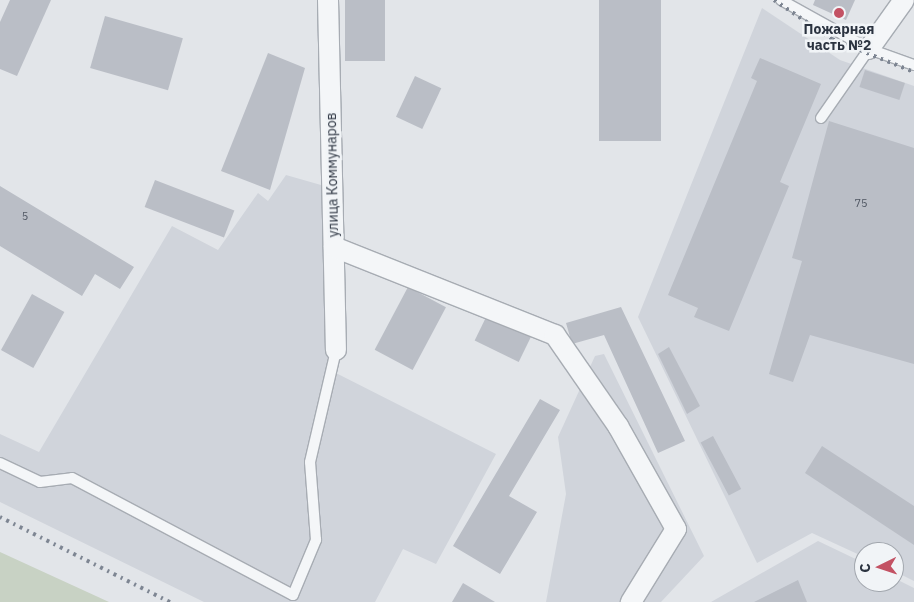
<!DOCTYPE html>
<meta charset="utf-8">
<style>
body{margin:0}
#map{position:relative;width:914px;height:602px;overflow:hidden;background:#e2e5e9;font-family:"IBM Plex Sans",sans-serif}
div>[style]{position:absolute}
.built>*{inset:0;background:#d0d4db}
.green>*{inset:0;background:#c8d2c4}
.building>*{inset:0;background:#babec6;transform-origin:0 0}
.roads{filter:drop-shadow(1px 0 #a7acb3) drop-shadow(-1px 0 #a7acb3) drop-shadow(0 1px #a7acb3) drop-shadow(0 -1px #a7acb3)}
.lane>*{height:10px;margin:-5px;padding:0 5px;transform-origin:5px;border-radius:5px;background:#f4f6f8}
.street>*{height:20px;margin:-10px;padding:0 10px;transform-origin:10px;border-radius:10px;background:#f4f6f8}
.rail>*{height:4px;margin-top:-2px;transform-origin:0;background:repeating-linear-gradient(90deg,#7d8592 0 2.5px,transparent 0 7.5px)}
.dots>*{width:14px;height:14px;translate:-50% -50%;box-sizing:border-box;border:2px solid #f1f4f7;border-radius:50%}
span{translate:-50% -50%;white-space:nowrap;text-align:center;line-height:1.15;-webkit-text-stroke:5px #f1f4f7;paint-order:stroke}
.number-label{font-size:11px;color:#4f5662}
.number-label span{-webkit-text-stroke-width:0}
.poi-label{font-size:14px;color:#2b3340;font-weight:700}
.street-label{font-size:14px;color:#2b3340}
.north{position:absolute;left:854px;top:542px;width:50px;height:50px;box-sizing:border-box;background:#f1f4f7;border:1px solid #a2a7ae;border-radius:50%;rotate:266deg;font-size:14px;font-weight:700;line-height:20px;text-align:center;color:#2b3340}
.north::after{content:'';display:block;margin:auto;width:18px;height:22px;background:#c35264;clip-path:polygon(50% 0,100% 100%,50% 72%,0 100%)}
</style>
<div id="map">
<div class="built">
<div style="clip-path:polygon(762px 8px,840px 60px,914px 86px,914px 581px,894px 571px,894px 552px,864px 552px,864px 557px,812px 533px,757px 563px,638px 317px)"></div>
<div style="clip-path:polygon(286px 175px,321px 185px,328px 369px,496px 454px,436px 564px,403px 549px,375px 602px,204px 602px,0 502px,0 434px,39px 452px,172px 226px,218px 250px,258px 193px,268px 201px)"></div>
<div style="clip-path:polygon(604px 354px,704px 556px,661px 602px,546px 602px,566px 494px,558px 437px,595px 356px)"></div>
<div style="clip-path:polygon(818px 541px,864px 563px,864px 582px,894px 582px,894px 578px,914px 588px,914px 602px,711px 602px)"></div>
</div>
<div class="green">
<div style="clip-path:polygon(0 552px,109px 602px,0 602px)"></div>
</div>
<div class="building">
<div style="clip-path:polygon(10px 0,51px 0,17px 76px,0 69px,0 22px)"></div>
<div style="left:345px;top:0;width:40px;height:61px"></div>
<div style="left:599px;top:0;width:62px;height:141px"></div>
<div style="clip-path:polygon(815px 0,855px 0,846px 20px,813px 5px)"></div>
<div style="left:105px;top:16px;width:81px;height:54px;rotate:16deg"></div>
<div style="clip-path:polygon(268px 53px,305px 68px,270px 190px,221px 171px)"></div>
<div style="clip-path:polygon(760px 58px,821px 84px,780px 182px,789px 186px,729px 331px,694px 317px,698px 308px,668px 295px,757px 81px,751px 78px)"></div>
<div style="left:865px;top:70px;width:42px;height:18px;rotate:18deg"></div>
<div style="left:415px;top:76px;width:29px;height:45px;rotate:25deg"></div>
<div style="clip-path:polygon(829px 121px,914px 148px,914px 364px,810px 335px,793px 382px,769px 374px,802px 261px,792px 258px)"></div>
<div style="left:155px;top:180px;width:85px;height:29px;rotate:21deg"></div>
<div style="clip-path:polygon(0 186px,134px 267px,120px 289px,95px 274px,82px 296px,0 246px)"></div>
<div style="left:408px;top:287px;width:43px;height:71px;rotate:28deg"></div>
<div style="left:32px;top:294px;width:37px;height:64px;rotate:29deg"></div>
<div style="clip-path:polygon(621px 307px,685px 441px,658px 453px,604px 335px,572px 344px,566px 323px)"></div>
<div style="left:490px;top:309px;width:49px;height:35px;rotate:26deg"></div>
<div style="clip-path:polygon(669px 347px,700px 406px,687px 414px,658px 354px)"></div>
<div style="clip-path:polygon(540px 399px,560px 410px,509px 496px,537px 512px,500px 574px,453px 546px)"></div>
<div style="left:713px;top:436px;width:60px;height:14px;rotate:62deg"></div>
<div style="clip-path:polygon(822px 446px,914px 506px,914px 545px,805px 473px)"></div>
<div style="clip-path:polygon(798px 580px,807px 602px,754px 602px)"></div>
<div style="clip-path:polygon(463px 583px,495px 602px,452px 602px)"></div>
</div>
<div class="roads">
<div class="lane">
<div style="left:781px;top:0;width:101px;rotate:29.1deg"></div>
<div style="left:869px;top:49px;width:48px;rotate:19.6deg"></div>
<div style="left:821px;top:118px;width:84px;rotate:-55.2deg"></div>
<div style="left:0;top:463px;width:44px;rotate:25.4deg"></div>
<div style="left:40px;top:482px;width:32px;rotate:-7deg"></div>
<div style="left:72px;top:478px;width:250px;rotate:27.9deg"></div>
<div style="left:293px;top:595px;width:60px;rotate:-67.3deg"></div>
<div style="left:316px;top:540px;width:78px;rotate:-94.4deg"></div>
<div style="left:310px;top:462px;width:115px;rotate:-76.9deg"></div>
</div>
<div class="street">
<div style="left:328px;top:0;width:350px;rotate:88.7deg"></div>
<div style="left:869px;top:49px;width:60px;rotate:-54.5deg"></div>
<div style="left:334px;top:247px;width:238px;rotate:21.7deg"></div>
<div style="left:555px;top:335px;width:111px;rotate:55.3deg"></div>
<div style="left:618px;top:426px;width:118px;rotate:60.6deg"></div>
<div style="left:676px;top:529px;width:86px;rotate:121.7deg"></div>
</div>
</div>
<div class="rail">
<div style="left:774px;top:0;width:70px;rotate:33.9deg"></div>
<div style="left:832px;top:39px;width:88px;rotate:21.9deg"></div>
<div style="left:0;top:517px;width:190px;rotate:26.6deg"></div>
</div>
<div class="dots">
<div style="left:839px;top:13px;background:#c35264"></div>
</div>
<div class="number-label">
<span style="left:861px;top:203px">75</span>
<span style="left:25px;top:216px">5</span>
</div>
<div class="poi-label">
<span style="left:839px;top:37px">Пожарная<br>часть №2</span>
</div>
<div class="street-label">
<span style="left:332px;top:175px;rotate:-91deg">улица Коммунаров</span>
</div>
<div class="north">С</div>
</div>
